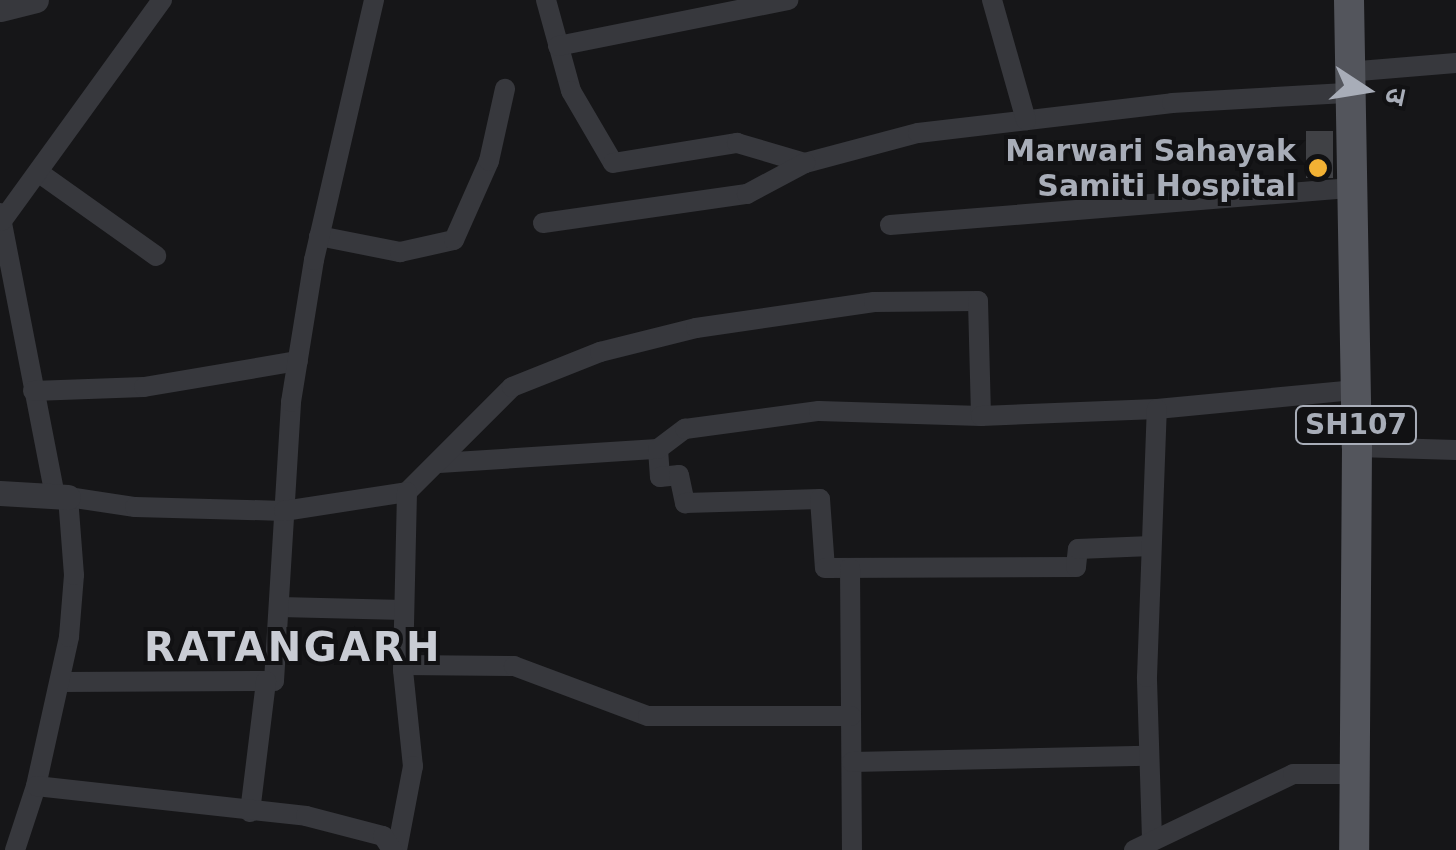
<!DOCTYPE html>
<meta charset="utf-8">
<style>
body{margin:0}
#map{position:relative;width:1456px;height:850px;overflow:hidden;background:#161618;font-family:"DejaVu Sans","Noto Sans Devanagari",sans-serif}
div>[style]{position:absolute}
.building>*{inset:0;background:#404145;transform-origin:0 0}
.minor>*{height:20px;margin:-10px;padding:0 10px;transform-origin:10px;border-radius:10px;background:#37383d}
.tertiary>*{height:25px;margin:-12.5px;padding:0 12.5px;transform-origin:12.5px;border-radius:12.5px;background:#37383d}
.primary>*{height:30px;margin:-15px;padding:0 15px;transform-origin:15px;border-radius:15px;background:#53555c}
.dots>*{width:28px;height:28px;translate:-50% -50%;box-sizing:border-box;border:5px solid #111113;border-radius:50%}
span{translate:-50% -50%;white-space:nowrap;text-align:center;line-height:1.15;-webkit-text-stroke:8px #111113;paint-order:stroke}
.shield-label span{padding:2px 8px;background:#111113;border:2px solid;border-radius:8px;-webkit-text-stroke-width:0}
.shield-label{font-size:28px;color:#a8adb8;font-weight:700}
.poi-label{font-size:30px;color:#a8adb8;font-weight:700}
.right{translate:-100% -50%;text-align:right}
.district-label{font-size:40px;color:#c9ccd4;font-weight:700;letter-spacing:2.5px}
.north{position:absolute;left:1316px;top:40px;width:100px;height:100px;-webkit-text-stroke:8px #111113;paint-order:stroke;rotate:102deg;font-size:28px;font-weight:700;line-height:40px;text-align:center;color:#a8adb8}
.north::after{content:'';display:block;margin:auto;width:35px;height:45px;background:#a8adb8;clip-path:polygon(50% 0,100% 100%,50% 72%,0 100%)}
</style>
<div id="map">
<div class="building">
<div style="left:1306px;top:131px;width:27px;height:47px"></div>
</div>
<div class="minor">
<div style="left:546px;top:0;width:94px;rotate:74.6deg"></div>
<div style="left:571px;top:91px;width:83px;rotate:59.7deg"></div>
<div style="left:613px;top:163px;width:126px;rotate:-9.2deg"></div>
<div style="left:737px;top:143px;width:71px;rotate:16.4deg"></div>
<div style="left:805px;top:163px;width:117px;rotate:-14.9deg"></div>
<div style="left:918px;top:133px;width:256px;rotate:-6.7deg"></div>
<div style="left:1172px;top:103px;width:174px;rotate:-3.3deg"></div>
<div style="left:992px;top:0;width:125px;rotate:74.2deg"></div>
<div style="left:558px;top:46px;width:235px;rotate:-11.3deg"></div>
<div style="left:1347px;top:72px;width:109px;rotate:-4.7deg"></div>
<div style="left:38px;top:172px;width:145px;rotate:35.4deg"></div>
<div style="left:0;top:213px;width:289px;rotate:79deg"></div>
<div style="left:2px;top:221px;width:273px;rotate:-54.1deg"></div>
<div style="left:543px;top:223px;width:206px;rotate:-8.1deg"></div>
<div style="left:747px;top:194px;width:66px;rotate:-28.1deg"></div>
<div style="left:890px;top:225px;width:460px;rotate:-4.6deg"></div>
<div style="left:319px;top:236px;width:83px;rotate:11.2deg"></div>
<div style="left:400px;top:252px;width:55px;rotate:-12.5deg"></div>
<div style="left:454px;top:240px;width:86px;rotate:-66.1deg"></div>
<div style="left:489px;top:161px;width:74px;rotate:-77.5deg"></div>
<div style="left:33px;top:391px;width:111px;rotate:-2.1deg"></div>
<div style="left:144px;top:387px;width:156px;rotate:-9.6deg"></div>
<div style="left:1357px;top:447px;width:99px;rotate:1.7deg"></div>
<div style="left:658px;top:449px;width:28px;rotate:86deg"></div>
<div style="left:660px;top:477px;width:19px;rotate:-6deg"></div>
<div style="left:679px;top:475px;width:29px;rotate:78deg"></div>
<div style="left:685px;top:503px;width:135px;rotate:-1.7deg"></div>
<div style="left:820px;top:499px;width:69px;rotate:85.9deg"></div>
<div style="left:825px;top:568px;width:251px;rotate:-0.2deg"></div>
<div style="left:1076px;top:567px;width:18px;rotate:-84deg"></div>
<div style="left:1078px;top:549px;width:73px;rotate:-2.4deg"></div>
<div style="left:439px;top:463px;width:219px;rotate:-3.7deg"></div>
<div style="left:658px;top:449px;width:34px;rotate:-37deg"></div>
<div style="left:685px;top:429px;width:135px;rotate:-7.7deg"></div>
<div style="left:819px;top:411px;width:162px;rotate:1.8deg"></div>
<div style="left:407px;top:492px;width:148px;rotate:-45deg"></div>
<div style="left:512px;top:387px;width:95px;rotate:-21.7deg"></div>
<div style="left:600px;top:352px;width:99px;rotate:-14deg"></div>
<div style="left:696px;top:328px;width:180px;rotate:-8.3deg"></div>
<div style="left:874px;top:302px;width:104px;rotate:-0.6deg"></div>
<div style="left:978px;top:301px;width:115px;rotate:88.5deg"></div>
<div style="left:981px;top:416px;width:176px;rotate:-2.3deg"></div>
<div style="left:1157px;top:409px;width:197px;rotate:-5.5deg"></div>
<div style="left:850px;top:568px;width:282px;rotate:89.6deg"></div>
<div style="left:280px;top:607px;width:124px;rotate:1.4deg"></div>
<div style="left:403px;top:665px;width:111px;rotate:0.5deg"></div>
<div style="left:514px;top:666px;width:143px;rotate:20.5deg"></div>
<div style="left:648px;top:716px;width:203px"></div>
<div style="left:62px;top:682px;width:212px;rotate:-0.3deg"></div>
<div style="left:274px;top:681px;width:280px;rotate:-86.5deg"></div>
<div style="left:291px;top:402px;width:144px;rotate:-80.8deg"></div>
<div style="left:314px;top:260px;width:267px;rotate:-77deg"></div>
<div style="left:852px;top:762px;width:295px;rotate:-1.2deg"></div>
<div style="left:36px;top:786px;width:153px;rotate:-77.5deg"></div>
<div style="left:69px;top:637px;width:62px;rotate:-85.4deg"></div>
<div style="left:74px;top:575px;width:78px;rotate:-94.4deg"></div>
<div style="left:68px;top:497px;width:68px;rotate:8.5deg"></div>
<div style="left:135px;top:507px;width:149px;rotate:1.5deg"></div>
<div style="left:284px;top:511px;width:124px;rotate:-8.8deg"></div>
<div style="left:407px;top:492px;width:178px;rotate:91.3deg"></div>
<div style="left:403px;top:670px;width:97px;rotate:84.1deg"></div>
<div style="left:413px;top:766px;width:86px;rotate:100.8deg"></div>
<div style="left:250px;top:812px;width:132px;rotate:-83deg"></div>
<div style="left:1152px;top:839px;width:162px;rotate:-91.8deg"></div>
<div style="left:1147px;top:677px;width:268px;rotate:-87.9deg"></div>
<div style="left:15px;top:850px;width:67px;rotate:-71.8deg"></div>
<div style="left:36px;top:786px;width:272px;rotate:6.3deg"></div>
<div style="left:306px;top:816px;width:80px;rotate:14.6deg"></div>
<div style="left:383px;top:836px;width:17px;rotate:57deg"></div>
<div style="left:1134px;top:850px;width:176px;rotate:-25.5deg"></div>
<div style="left:1293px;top:774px;width:59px"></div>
</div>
<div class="tertiary">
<div style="left:0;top:9px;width:37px;rotate:-14deg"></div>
<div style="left:0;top:493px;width:68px;rotate:3.4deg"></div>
</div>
<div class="primary">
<div style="left:1349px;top:0;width:447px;rotate:89deg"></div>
<div style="left:1357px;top:447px;width:403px;rotate:90.4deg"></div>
</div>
<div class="dots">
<div style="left:1318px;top:168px;background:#f2b134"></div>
</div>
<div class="shield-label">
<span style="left:1356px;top:425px">SH107</span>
</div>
<div class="poi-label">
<span class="right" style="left:1296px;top:168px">Marwari Sahayak<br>Samiti Hospital</span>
</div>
<div class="district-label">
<span style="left:293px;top:647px">RATANGARH</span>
</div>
<div class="north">उ</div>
</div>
